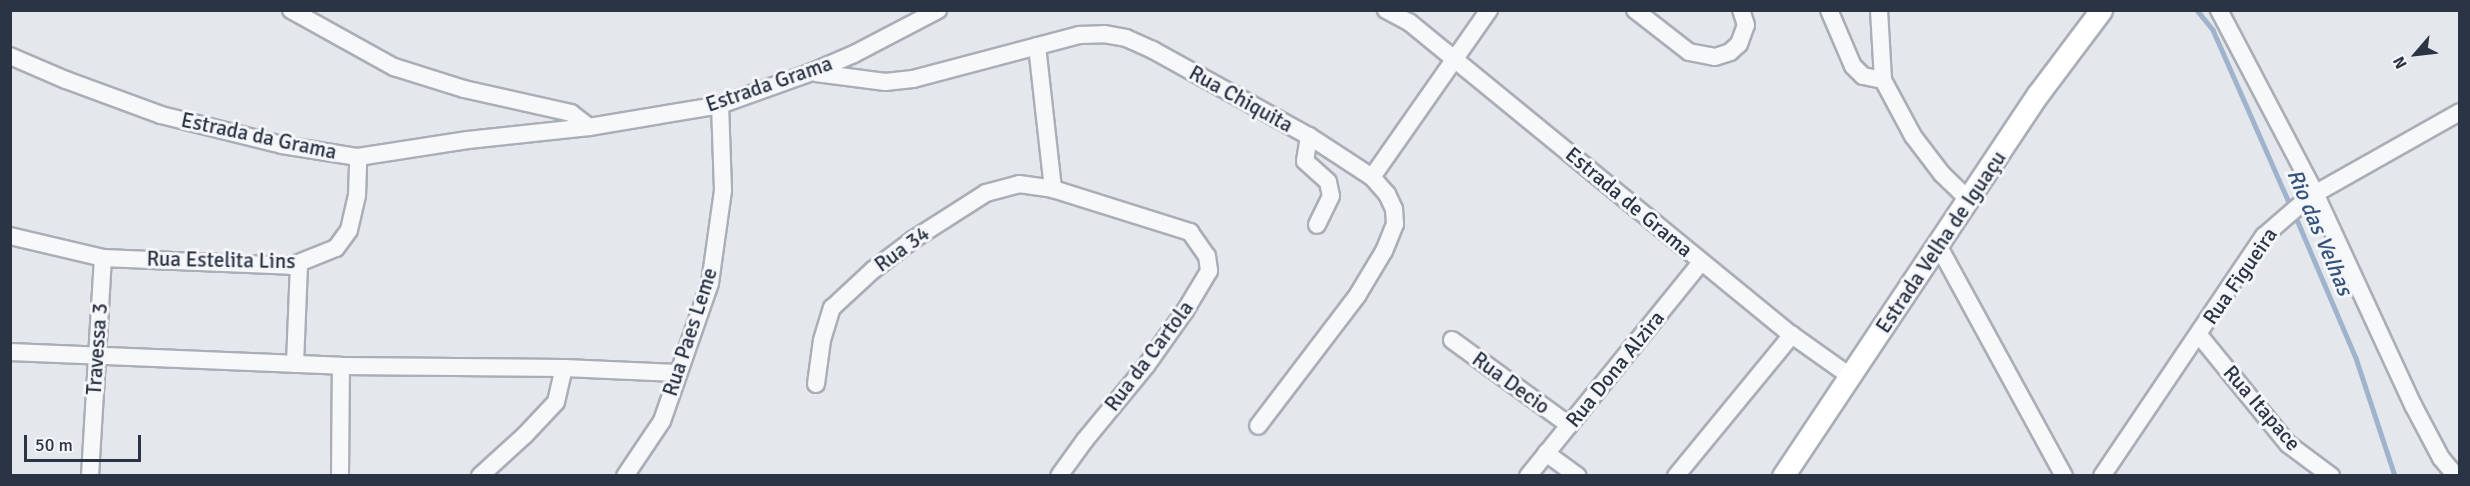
<!DOCTYPE html>
<meta charset="utf-8">
<style>
body{margin:0}
#map{position:relative;width:2470px;height:486px;overflow:hidden;background:#e4e7ec;font-family:Signika,sans-serif}
div>[style]{position:absolute}
.stream>*{height:4.5px;margin:-2.25px;padding:0 2.25px;transform-origin:2.25px;border-radius:2.25px;background:#9fb4cc}
.roads{filter:drop-shadow(2px 0 #a9aeb7) drop-shadow(-2px 0 #a9aeb7) drop-shadow(0 2px #a9aeb7) drop-shadow(0 -2px #a9aeb7)}
.minor>*{height:16px;margin:-8px;padding:0 8px;transform-origin:8px;border-radius:8px;background:#f7f8fa}
.major>*{height:21px;margin:-10.5px;padding:0 10.5px;transform-origin:10.5px;border-radius:10.5px;background:#fff}
span{translate:-50% -50%;white-space:nowrap;text-align:center;line-height:1.15;-webkit-text-stroke:6px #f4f6f9;paint-order:stroke}
.street-label{font-size:21px;color:#2b3445}
.water-label{font-size:22px;color:#34527a;font-style:italic}
.frame{position:absolute;inset:0;border:12px solid #2b3445;pointer-events:none}
.north{position:absolute;left:2386px;top:24px;width:60px;height:60px;-webkit-text-stroke:4px #f4f6f9;paint-order:stroke;rotate:242deg;font-size:16px;font-weight:700;line-height:24px;text-align:center;color:#2b3445}
.north::after{content:'';display:block;margin:auto;width:21px;height:27px;background:#2b3445;clip-path:polygon(50% 0,100% 100%,50% 72%,0 100%)}
.scale{position:absolute;left:24px;top:435px;width:117px;height:27px;box-sizing:border-box;border:3px solid #2b3445;border-top:0;padding-left:8px;font-size:18px;line-height:21px;white-space:nowrap;color:#2b3445;-webkit-text-stroke:4px #f4f6f9;paint-order:stroke}
</style>
<div id="map">
<div class="stream">
<div style="left:2197px;top:10px;width:26px;rotate:51deg"></div>
<div style="left:2213px;top:30px;width:193px;rotate:66.2deg"></div>
<div style="left:2295px;top:215px;width:155px;rotate:66.9deg"></div>
<div style="left:2356px;top:358px;width:124px;rotate:71.7deg"></div>
</div>
<div class="roads">
<div class="minor">
<div style="left:291px;top:10px;width:118px;rotate:29deg"></div>
<div style="left:394px;top:67px;width:73px;rotate:17.4deg"></div>
<div style="left:464px;top:89px;width:110px;rotate:12.6deg"></div>
<div style="left:571px;top:113px;width:23px;rotate:38deg"></div>
<div style="left:1386px;top:10px;width:26px;rotate:28deg"></div>
<div style="left:1409px;top:22px;width:495px;rotate:39.3deg"></div>
<div style="left:1792px;top:335px;width:72px;rotate:35.4deg"></div>
<div style="left:1635px;top:10px;width:68px;rotate:37.9deg"></div>
<div style="left:1689px;top:52px;width:26px;rotate:11deg"></div>
<div style="left:1715px;top:57px;width:16px;rotate:-18deg"></div>
<div style="left:1730px;top:52px;width:12px;rotate:-42deg"></div>
<div style="left:1739px;top:44px;width:20px;rotate:-70deg"></div>
<div style="left:1746px;top:25px;width:16px;rotate:-108deg"></div>
<div style="left:1829px;top:10px;width:61px;rotate:66.8deg"></div>
<div style="left:1853px;top:66px;width:14px;rotate:45deg"></div>
<div style="left:1863px;top:76px;width:20px;rotate:11deg"></div>
<div style="left:1879px;top:10px;width:70px;rotate:86.7deg"></div>
<div style="left:1883px;top:80px;width:64px;rotate:61.8deg"></div>
<div style="left:1913px;top:136px;width:48px;rotate:52.7deg"></div>
<div style="left:1942px;top:174px;width:37px;rotate:44deg"></div>
<div style="left:2219px;top:10px;width:207px;rotate:62.3deg"></div>
<div style="left:2315px;top:193px;width:234px;rotate:65.2deg"></div>
<div style="left:2413px;top:405px;width:60px;rotate:62.2deg"></div>
<div style="left:2441px;top:458px;width:23px;rotate:50deg"></div>
<div style="left:1037px;top:46px;width:144px;rotate:83.6deg"></div>
<div style="left:10px;top:56px;width:61px;rotate:23.2deg"></div>
<div style="left:66px;top:80px;width:101px;rotate:20.2deg"></div>
<div style="left:161px;top:115px;width:125px;rotate:13.9deg"></div>
<div style="left:282px;top:145px;width:77px;rotate:9deg"></div>
<div style="left:358px;top:157px;width:111px;rotate:-8.8deg"></div>
<div style="left:468px;top:140px;width:122px;rotate:-6.1deg"></div>
<div style="left:589px;top:127px;width:133px;rotate:-9.5deg"></div>
<div style="left:720px;top:105px;width:98px;rotate:-19.7deg"></div>
<div style="left:812px;top:72px;width:46px;rotate:-23.2deg"></div>
<div style="left:854px;top:54px;width:95px;rotate:-27.6deg"></div>
<div style="left:816px;top:73px;width:70px;rotate:7.4deg"></div>
<div style="left:885px;top:82px;width:28px;rotate:-6deg"></div>
<div style="left:913px;top:79px;width:173px;rotate:-14.8deg"></div>
<div style="left:1080px;top:35px;width:24px;rotate:-2deg"></div>
<div style="left:1104px;top:34px;width:22px;rotate:10deg"></div>
<div style="left:1126px;top:38px;width:30px;rotate:24deg"></div>
<div style="left:1153px;top:50px;width:178px;rotate:28.9deg"></div>
<div style="left:1309px;top:136px;width:75px;rotate:33.1deg"></div>
<div style="left:1372px;top:177px;width:23px;rotate:49deg"></div>
<div style="left:1387px;top:194px;width:17px;rotate:65deg"></div>
<div style="left:1394px;top:209px;width:15px;rotate:86deg"></div>
<div style="left:1395px;top:224px;width:29px;rotate:112deg"></div>
<div style="left:1384px;top:251px;width:52px;rotate:121deg"></div>
<div style="left:1357px;top:296px;width:163px;rotate:127.3deg"></div>
<div style="left:1309px;top:136px;width:25px;rotate:99deg"></div>
<div style="left:1305px;top:161px;width:31px;rotate:42deg"></div>
<div style="left:1328px;top:182px;width:14px;rotate:78deg"></div>
<div style="left:1331px;top:196px;width:32px;rotate:116deg"></div>
<div style="left:1372px;top:177px;width:204px;rotate:-55deg"></div>
<div style="left:10px;top:236px;width:96px;rotate:13.3deg"></div>
<div style="left:103px;top:258px;width:188px;rotate:2.4deg"></div>
<div style="left:291px;top:266px;width:48px;rotate:-21.8deg"></div>
<div style="left:336px;top:248px;width:22px;rotate:-54deg"></div>
<div style="left:349px;top:230px;width:36px;rotate:-77deg"></div>
<div style="left:357px;top:195px;width:38px;rotate:-88deg"></div>
<div style="left:1938px;top:245px;width:263px;rotate:61.4deg"></div>
<div style="left:2199px;top:335px;width:141px;rotate:50.8deg"></div>
<div style="left:2288px;top:444px;width:54px;rotate:36.7deg"></div>
<div style="left:1452px;top:340px;width:145px;rotate:36deg"></div>
<div style="left:10px;top:352px;width:331px;rotate:2.4deg"></div>
<div style="left:341px;top:366px;width:223px;rotate:0.5deg"></div>
<div style="left:564px;top:368px;width:113px;rotate:2.5deg"></div>
<div style="left:295px;top:364px;width:101px;rotate:-87.7deg"></div>
<div style="left:816px;top:384px;width:44px;rotate:-82.2deg"></div>
<div style="left:822px;top:340px;width:34px;rotate:-73deg"></div>
<div style="left:832px;top:308px;width:56px;rotate:-42.8deg"></div>
<div style="left:873px;top:270px;width:51px;rotate:-37.1deg"></div>
<div style="left:914px;top:239px;width:85px;rotate:-32.6deg"></div>
<div style="left:986px;top:193px;width:34px;rotate:-15deg"></div>
<div style="left:1019px;top:184px;width:34px;rotate:8deg"></div>
<div style="left:1053px;top:189px;width:144px;rotate:17.4deg"></div>
<div style="left:1190px;top:232px;width:29px;rotate:55deg"></div>
<div style="left:1207px;top:256px;width:15px;rotate:82deg"></div>
<div style="left:1209px;top:271px;width:47px;rotate:121deg"></div>
<div style="left:1185px;top:311px;width:67px;rotate:125.3deg"></div>
<div style="left:1146px;top:366px;width:96px;rotate:129.5deg"></div>
<div style="left:1085px;top:440px;width:44px;rotate:125.8deg"></div>
<div style="left:1546px;top:453px;width:39px;rotate:36deg"></div>
<div style="left:90px;top:476px;width:218px;rotate:-86.6deg"></div>
<div style="left:340px;top:476px;width:110px;rotate:-89.5deg"></div>
<div style="left:480px;top:476px;width:61px;rotate:-42.3deg"></div>
<div style="left:525px;top:435px;width:45px;rotate:-46.8deg"></div>
<div style="left:556px;top:402px;width:35px;rotate:-77deg"></div>
<div style="left:625px;top:476px;width:66px;rotate:-56.1deg"></div>
<div style="left:662px;top:421px;width:146px;rotate:-70.8deg"></div>
<div style="left:710px;top:283px;width:94px;rotate:-82deg"></div>
<div style="left:723px;top:190px;width:85px;rotate:-92deg"></div>
<div style="left:1528px;top:476px;width:275px;rotate:-51deg"></div>
<div style="left:1676px;top:476px;width:183px;rotate:-50.6deg"></div>
<div style="left:2102px;top:476px;width:290px;rotate:-56deg"></div>
<div style="left:2264px;top:236px;width:60px;rotate:-40.9deg"></div>
<div style="left:2309px;top:197px;width:173px;rotate:-29.4deg"></div>
</div>
<div class="major">
<div style="left:1783px;top:476px;width:459px;rotate:-56.3deg"></div>
<div style="left:2038px;top:94px;width:105px;rotate:-53.1deg"></div>
</div>
</div>
<div class="street-label">
<span style="left:769px;top:84px;rotate:-19deg">Estrada Grama</span>
<span style="left:1241px;top:99px;rotate:29deg">Rua Chiquita</span>
<span style="left:259px;top:136px;rotate:12deg">Estrada da Grama</span>
<span style="left:1629px;top:202px;rotate:40deg">Estrada de Grama</span>
<span style="left:1941px;top:242px;rotate:-56deg">Estrada Velha de Iguaçu</span>
<span style="left:902px;top:249px;rotate:-36deg">Rua 34</span>
<span style="left:221px;top:260px;rotate:1deg">Rua Estelita Lins</span>
<span style="left:2240px;top:276px;rotate:-55deg">Rua Figueira</span>
<span style="left:690px;top:332px;rotate:-72deg">Rua Paes Leme</span>
<span style="left:97px;top:349px;rotate:-86deg">Travessa 3</span>
<span style="left:1149px;top:356px;rotate:-53deg">Rua da Cartola</span>
<span style="left:1615px;top:369px;rotate:-51deg">Rua Dona Alzira</span>
<span style="left:1511px;top:383px;rotate:36deg">Rua Decio</span>
<span style="left:2262px;top:408px;rotate:49deg">Rua Itapace</span>
</div>
<div class="water-label">
<span style="left:2320px;top:232px;rotate:67deg">Rio das Velhas</span>
</div>
<div class="frame"></div>
<div class="north">N</div>
<div class="scale">50 m</div>
</div>
